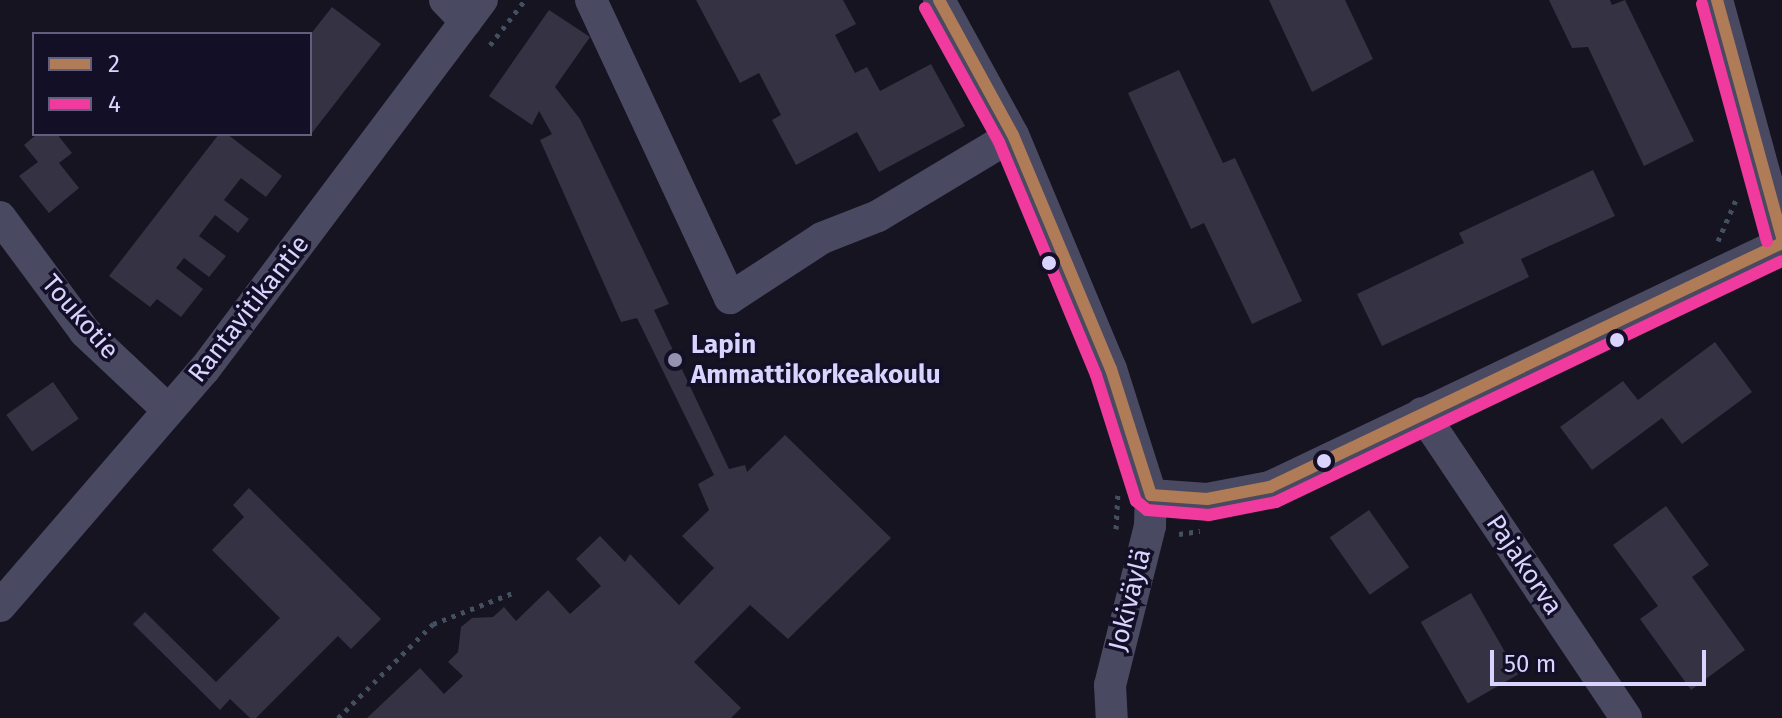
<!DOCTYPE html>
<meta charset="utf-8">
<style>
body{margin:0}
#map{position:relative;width:1782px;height:718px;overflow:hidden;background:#161421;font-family:"Fira Sans",sans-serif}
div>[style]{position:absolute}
.building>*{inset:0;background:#343243;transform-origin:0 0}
.path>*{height:5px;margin-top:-2.5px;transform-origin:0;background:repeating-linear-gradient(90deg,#44505f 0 4px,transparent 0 10px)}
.minor>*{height:32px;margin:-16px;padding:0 16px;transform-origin:16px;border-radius:16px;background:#4a4962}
.bus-1>*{height:12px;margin:-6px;padding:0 6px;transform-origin:6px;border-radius:6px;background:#b07c57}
.bus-2>*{height:12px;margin:-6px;padding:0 6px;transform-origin:6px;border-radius:6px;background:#f13a9d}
.dots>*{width:22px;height:22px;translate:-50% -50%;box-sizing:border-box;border:4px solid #130f26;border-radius:50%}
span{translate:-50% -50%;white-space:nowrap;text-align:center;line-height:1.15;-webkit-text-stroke:7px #130f26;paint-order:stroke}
.street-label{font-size:26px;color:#d9d4ff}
.poi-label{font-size:26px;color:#d9d4ff;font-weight:700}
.left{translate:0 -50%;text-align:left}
.legend{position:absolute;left:32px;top:32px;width:280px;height:104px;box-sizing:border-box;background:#130f26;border:2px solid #625e7d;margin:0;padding:10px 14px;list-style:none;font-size:24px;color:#d9d4ff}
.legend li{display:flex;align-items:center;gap:16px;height:40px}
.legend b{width:40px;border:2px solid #625e7d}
.scale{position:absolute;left:1490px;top:650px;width:216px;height:36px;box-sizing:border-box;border:4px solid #d9d4ff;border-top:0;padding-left:10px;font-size:24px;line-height:28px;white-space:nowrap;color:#d9d4ff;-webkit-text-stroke:6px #130f26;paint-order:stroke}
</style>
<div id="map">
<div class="building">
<div style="clip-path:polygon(696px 0,843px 0,856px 24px,835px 35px,855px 73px,867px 67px,880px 91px,931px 64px,965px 126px,879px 172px,857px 132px,796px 165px,772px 120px,781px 115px,759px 73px,740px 83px)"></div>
<div style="clip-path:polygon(1269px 0,1345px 0,1373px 59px,1312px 92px)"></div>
<div style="clip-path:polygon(1549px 0,1610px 0,1612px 5px,1625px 0,1694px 141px,1644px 166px,1588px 47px,1572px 48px)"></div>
<div style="clip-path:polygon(332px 7px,381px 44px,312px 133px,310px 35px)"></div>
<div style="clip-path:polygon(549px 10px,590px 37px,555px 87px,580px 119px,669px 304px,654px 310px,729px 469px,745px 465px,747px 472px,785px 435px,891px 538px,788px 639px,750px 605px,694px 662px,741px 708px,731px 718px,367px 718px,420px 668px,444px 694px,463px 676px,448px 662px,458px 652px,461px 627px,472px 618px,493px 617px,504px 607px,516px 621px,548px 590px,570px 614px,601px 586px,576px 559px,600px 536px,625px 562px,630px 554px,679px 605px,714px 568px,682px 536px,709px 510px,698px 484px,714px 475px,637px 318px,621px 322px,540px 140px,552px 134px,539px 111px,532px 125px,489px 96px)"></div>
<div style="clip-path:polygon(1179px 70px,1223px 163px,1235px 158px,1302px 301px,1252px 324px,1204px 223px,1191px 229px,1128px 93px)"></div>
<div style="clip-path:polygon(37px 134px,57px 134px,72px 153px,59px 163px,79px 188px,49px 213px,19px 176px,38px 162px,24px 145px)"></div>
<div style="clip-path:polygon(219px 134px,227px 134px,282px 176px,266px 197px,241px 178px,224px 200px,249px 219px,238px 233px,215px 215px,199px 236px,226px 256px,209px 277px,184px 258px,176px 268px,203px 289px,181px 317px,157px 299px,150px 307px,109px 276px)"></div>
<div style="clip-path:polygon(1593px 170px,1615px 216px,1521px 259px,1529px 277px,1382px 346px,1357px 294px,1464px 243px,1459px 233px)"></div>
<div style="clip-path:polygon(1715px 342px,1752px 392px,1682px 444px,1662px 418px,1592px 470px,1560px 427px,1623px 381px,1638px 400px)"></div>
<div style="left:53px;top:382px;width:45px;height:57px;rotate:55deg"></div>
<div style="clip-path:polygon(249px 488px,381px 619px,351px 649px,338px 636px,256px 718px,250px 718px,230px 699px,220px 710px,133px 624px,145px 612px,216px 682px,280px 618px,212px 550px,244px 517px,233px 505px)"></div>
<div style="clip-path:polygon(1666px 506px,1709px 565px,1692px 577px,1745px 650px,1691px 690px,1640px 619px,1658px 606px,1613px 545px)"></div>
<div style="left:1369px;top:510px;width:70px;height:48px;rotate:55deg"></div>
<div style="left:1471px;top:593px;width:94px;height:58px;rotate:60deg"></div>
</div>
<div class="path">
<div style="left:490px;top:45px;width:57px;rotate:-52.1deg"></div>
<div style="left:1718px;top:241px;width:50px;rotate:-66.5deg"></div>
<div style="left:1116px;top:529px;width:34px;rotate:-87deg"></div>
<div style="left:1179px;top:534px;width:21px;rotate:-8deg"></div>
<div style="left:338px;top:718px;width:134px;rotate:-44.7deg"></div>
<div style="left:433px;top:624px;width:88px;rotate:-21.3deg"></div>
</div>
<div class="minor">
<div style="left:445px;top:0;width:30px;rotate:46deg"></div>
<div style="left:591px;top:0;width:329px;rotate:65deg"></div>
<div style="left:730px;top:298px;width:110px;rotate:-33.1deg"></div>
<div style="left:822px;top:238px;width:60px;rotate:-21.4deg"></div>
<div style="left:878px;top:216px;width:157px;rotate:-31deg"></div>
<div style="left:939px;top:0;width:154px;rotate:61.3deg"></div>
<div style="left:1013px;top:135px;width:254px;rotate:67.3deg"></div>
<div style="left:1111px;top:369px;width:132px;rotate:72.4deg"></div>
<div style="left:1151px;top:495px;width:31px;rotate:92deg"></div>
<div style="left:1150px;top:526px;width:164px;rotate:104.1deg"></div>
<div style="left:1110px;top:685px;width:33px;rotate:87deg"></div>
<div style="left:1717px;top:0;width:246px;rotate:74.7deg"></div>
<div style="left:0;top:217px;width:143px;rotate:53.5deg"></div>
<div style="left:85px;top:332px;width:114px;rotate:43.2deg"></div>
<div style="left:1422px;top:413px;width:367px;rotate:56.2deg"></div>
<div style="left:1151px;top:495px;width:56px;rotate:4.1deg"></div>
<div style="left:1207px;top:499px;width:64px;rotate:-10.8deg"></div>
<div style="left:1270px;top:487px;width:567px;rotate:-25.48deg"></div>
<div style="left:0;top:606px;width:312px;rotate:-49.2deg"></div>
<div style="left:204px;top:370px;width:463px;rotate:-53.1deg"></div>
</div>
<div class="bus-1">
<div style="left:939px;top:0;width:154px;rotate:61.3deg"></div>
<div style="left:1013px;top:135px;width:254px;rotate:67.3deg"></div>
<div style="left:1111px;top:369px;width:132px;rotate:72.4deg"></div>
<div style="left:1151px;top:495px;width:56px;rotate:4.1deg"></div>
<div style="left:1207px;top:499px;width:64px;rotate:-10.8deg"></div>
<div style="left:1270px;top:487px;width:567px;rotate:-25.48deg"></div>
<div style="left:1717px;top:0;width:246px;rotate:74.7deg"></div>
</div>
<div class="bus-2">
<div style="left:1702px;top:4px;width:246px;rotate:74.7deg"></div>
<div style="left:925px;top:8px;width:153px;rotate:61.1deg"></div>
<div style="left:999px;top:142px;width:252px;rotate:67.4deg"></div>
<div style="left:1096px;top:375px;width:132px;rotate:72.4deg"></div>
<div style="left:1136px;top:501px;width:14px;rotate:39deg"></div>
<div style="left:1147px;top:510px;width:62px;rotate:4.6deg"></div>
<div style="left:1209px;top:515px;width:68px;rotate:-11deg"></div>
<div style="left:1276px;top:502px;width:560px;rotate:-25.47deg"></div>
</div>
<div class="dots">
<div style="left:1049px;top:263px;background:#d9d4ff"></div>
<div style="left:1617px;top:340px;background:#d9d4ff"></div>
<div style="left:675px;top:360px;background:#9591b1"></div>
<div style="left:1324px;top:461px;background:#d9d4ff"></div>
</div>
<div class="street-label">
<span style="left:249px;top:309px;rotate:-52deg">Rantavitikantie</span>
<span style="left:80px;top:317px;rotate:49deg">Toukotie</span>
<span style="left:1524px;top:565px;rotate:56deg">Pajakorva</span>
<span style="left:1130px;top:600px;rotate:-76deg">Jokiväylä</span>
</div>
<div class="poi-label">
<span class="left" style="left:691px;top:360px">Lapin<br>Ammattikorkeakoulu</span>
</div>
<ul class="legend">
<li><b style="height:10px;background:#b07c57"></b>2</li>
<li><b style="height:10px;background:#f13a9d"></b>4</li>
</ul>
<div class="scale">50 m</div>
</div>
